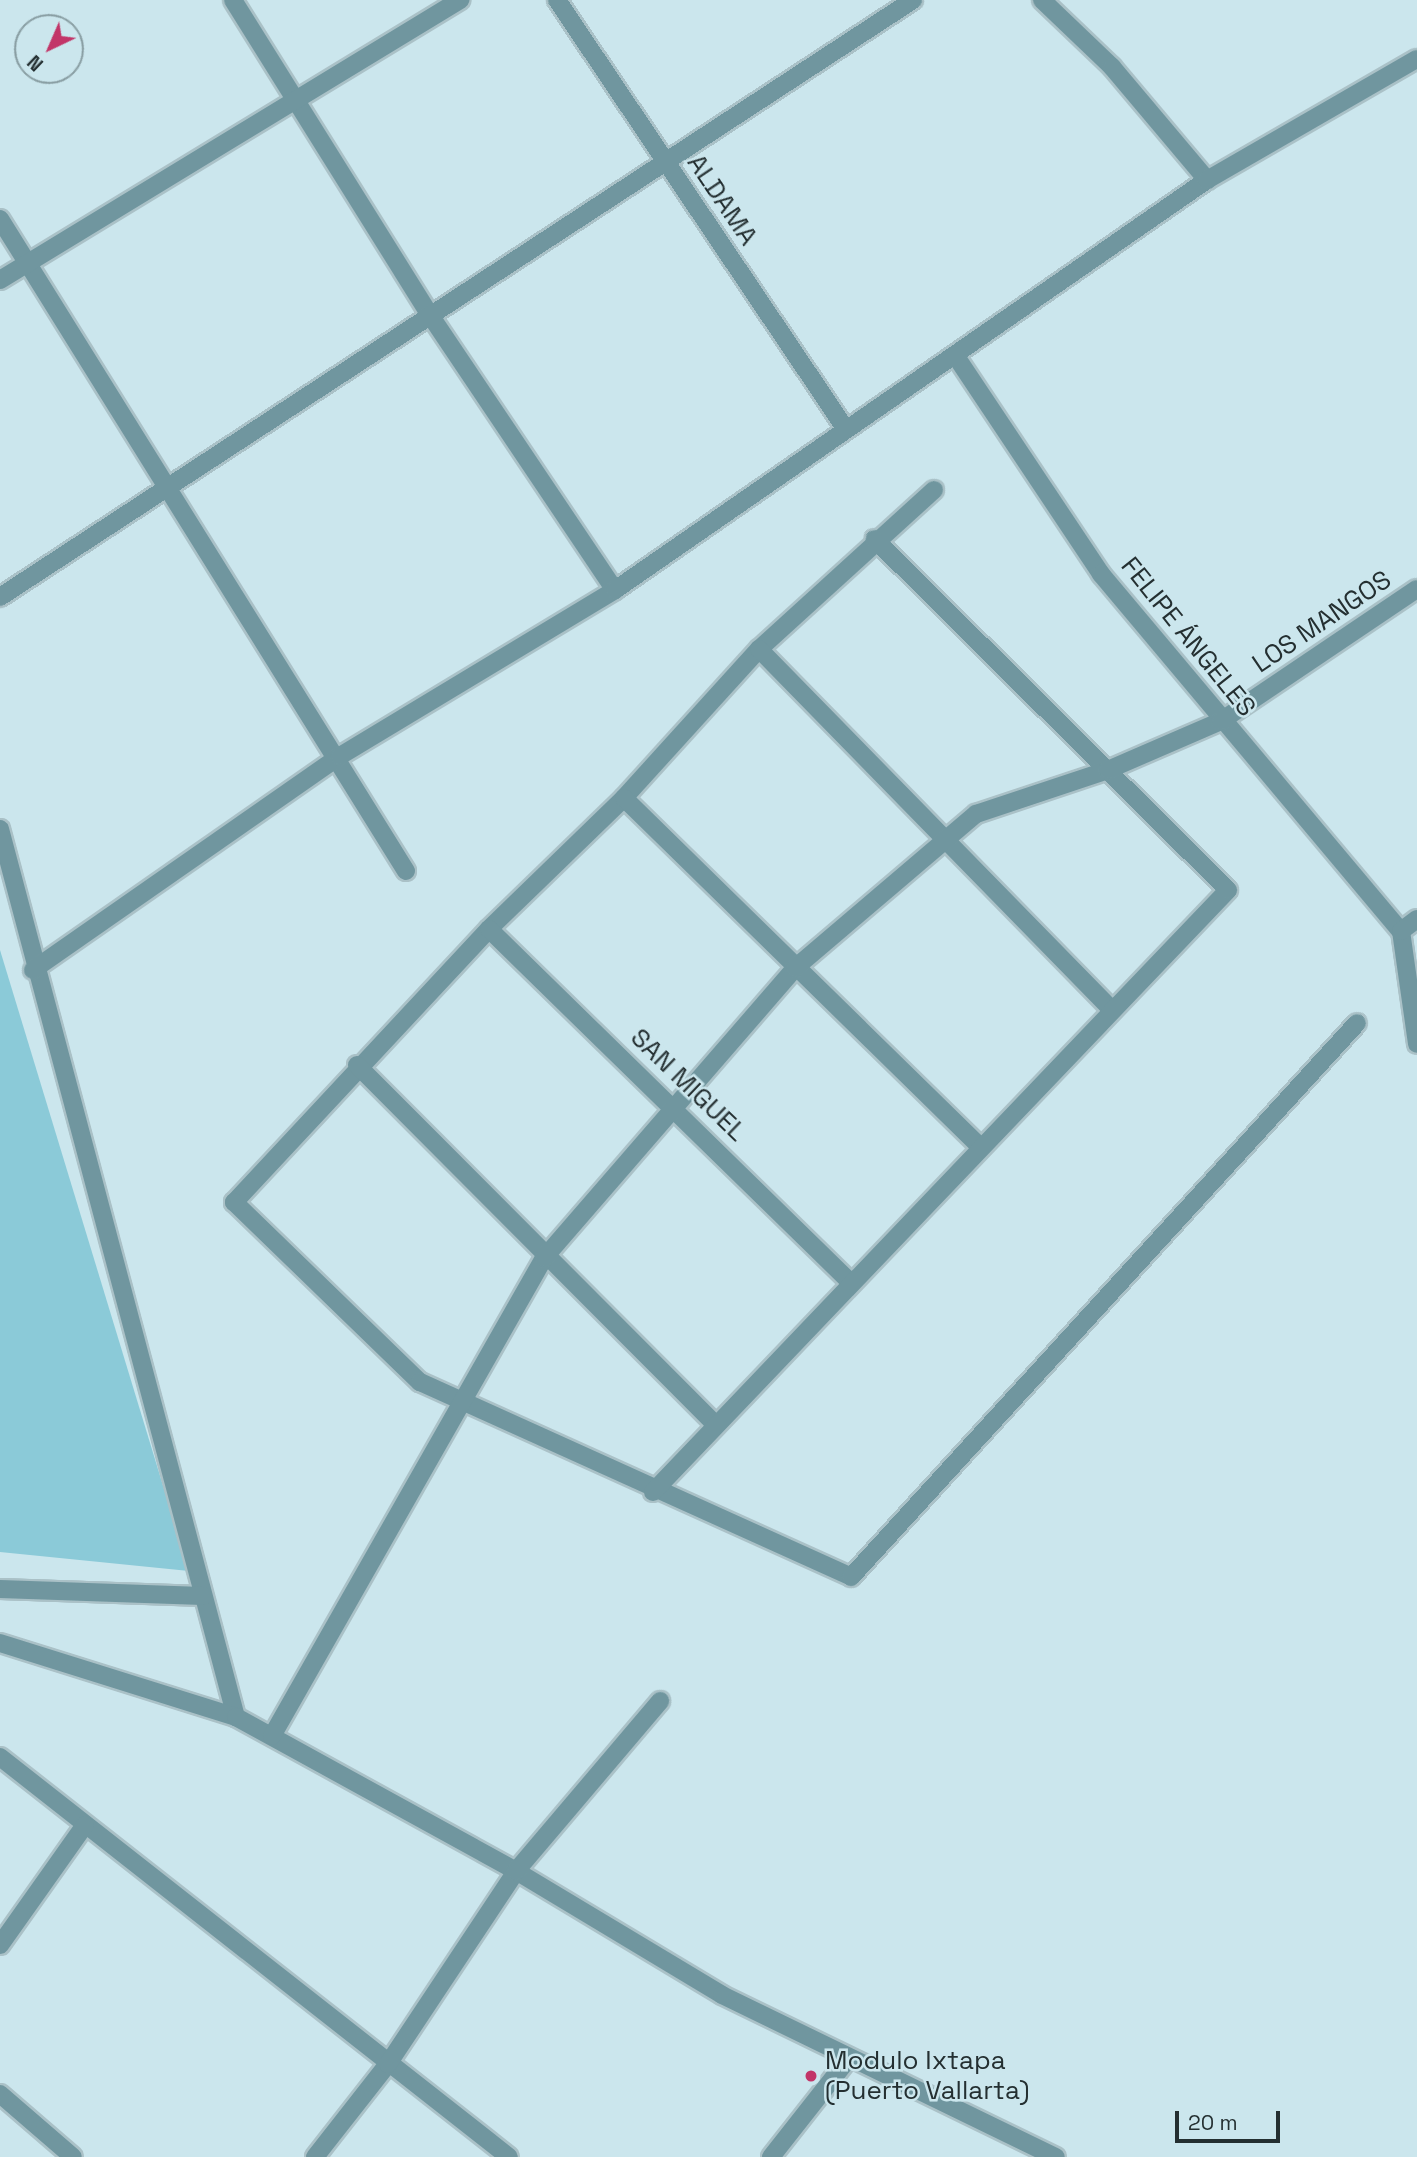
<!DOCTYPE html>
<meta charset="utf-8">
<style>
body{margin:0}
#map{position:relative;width:1417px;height:2157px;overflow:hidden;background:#cbe6ed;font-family:"Space Grotesk",sans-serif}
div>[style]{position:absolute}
.green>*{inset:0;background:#8bcad8}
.roads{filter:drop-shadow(2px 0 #aac1c7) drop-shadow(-2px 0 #aac1c7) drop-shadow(0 2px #aac1c7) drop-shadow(0 -2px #aac1c7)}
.minor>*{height:18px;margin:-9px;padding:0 9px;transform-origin:9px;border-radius:9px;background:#70969f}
.dots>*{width:19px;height:19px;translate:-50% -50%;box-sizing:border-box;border:4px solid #cbe6ed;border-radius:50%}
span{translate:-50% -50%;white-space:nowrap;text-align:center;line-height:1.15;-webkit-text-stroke:5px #cbe6ed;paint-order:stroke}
.street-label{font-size:26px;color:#242f31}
.poi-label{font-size:26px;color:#242f31}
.left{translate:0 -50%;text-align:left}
.north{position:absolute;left:14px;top:14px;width:70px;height:70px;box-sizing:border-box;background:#cbe6ed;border:2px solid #889da2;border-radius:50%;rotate:224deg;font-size:19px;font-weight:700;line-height:28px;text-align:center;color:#242f31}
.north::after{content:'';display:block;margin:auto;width:24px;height:32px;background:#c23568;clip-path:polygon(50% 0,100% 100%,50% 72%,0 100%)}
.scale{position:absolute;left:1175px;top:2111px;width:105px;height:32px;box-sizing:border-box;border:4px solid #242f31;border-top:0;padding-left:9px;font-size:21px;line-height:24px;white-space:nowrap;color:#242f31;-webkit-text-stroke:5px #cbe6ed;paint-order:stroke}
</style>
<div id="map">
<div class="green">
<div style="clip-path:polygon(0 950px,189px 1571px,0 1552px)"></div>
</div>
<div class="roads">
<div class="minor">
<div style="left:233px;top:0;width:372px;rotate:58deg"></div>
<div style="left:430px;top:315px;width:331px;rotate:56.1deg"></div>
<div style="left:557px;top:0;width:516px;rotate:56.06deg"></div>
<div style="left:1042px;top:0;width:97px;rotate:43.7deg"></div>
<div style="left:1112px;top:67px;width:148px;rotate:49.9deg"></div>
<div style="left:0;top:219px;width:768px;rotate:58.09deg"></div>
<div style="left:0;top:280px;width:539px;rotate:-31.33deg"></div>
<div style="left:957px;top:358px;width:260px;rotate:56.3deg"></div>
<div style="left:1101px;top:574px;width:466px;rotate:50deg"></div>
<div style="left:934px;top:490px;width:236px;rotate:137.7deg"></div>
<div style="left:759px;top:649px;width:201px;rotate:132.2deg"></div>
<div style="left:624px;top:798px;width:188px;rotate:135.9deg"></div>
<div style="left:489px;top:929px;width:374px;rotate:133deg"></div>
<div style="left:234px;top:1202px;width:259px;rotate:44.1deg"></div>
<div style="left:420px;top:1382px;width:473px;rotate:24.3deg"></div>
<div style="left:851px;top:1577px;width:750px;rotate:-47.59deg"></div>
<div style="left:0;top:597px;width:1091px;rotate:-33.18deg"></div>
<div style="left:759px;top:649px;width:503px;rotate:45.64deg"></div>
<div style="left:624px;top:798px;width:497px;rotate:44.4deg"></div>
<div style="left:0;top:829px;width:919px;rotate:75.12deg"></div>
<div style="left:489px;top:929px;width:503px;rotate:44.36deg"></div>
<div style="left:1401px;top:931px;width:114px;rotate:81.9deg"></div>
<div style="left:1401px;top:931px;width:20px;rotate:-37deg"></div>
<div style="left:33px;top:970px;width:374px;rotate:-34.9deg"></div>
<div style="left:340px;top:756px;width:321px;rotate:-31.1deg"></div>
<div style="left:615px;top:590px;width:720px;rotate:-34.71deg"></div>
<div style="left:1207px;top:180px;width:242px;rotate:-30deg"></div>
<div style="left:357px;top:1065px;width:506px;rotate:45.08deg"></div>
<div style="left:653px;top:1492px;width:832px;rotate:-46.31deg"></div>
<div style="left:1228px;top:890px;width:498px;rotate:-135.2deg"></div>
<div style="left:0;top:1589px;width:203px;rotate:2deg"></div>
<div style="left:0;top:1643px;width:247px;rotate:17.4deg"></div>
<div style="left:236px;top:1717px;width:320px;rotate:28.8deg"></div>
<div style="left:516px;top:1871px;width:240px;rotate:31deg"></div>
<div style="left:722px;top:1995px;width:371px;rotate:25.9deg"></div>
<div style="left:272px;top:1736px;width:550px;rotate:-60.36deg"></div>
<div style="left:544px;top:1258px;width:384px;rotate:-49.1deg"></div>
<div style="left:795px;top:968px;width:238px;rotate:-40.4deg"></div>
<div style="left:976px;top:814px;width:139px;rotate:-18.4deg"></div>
<div style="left:1108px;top:770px;width:123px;rotate:-23.4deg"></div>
<div style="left:1221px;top:721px;width:236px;rotate:-34deg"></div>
<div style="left:0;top:1757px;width:647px;rotate:38.16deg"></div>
<div style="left:0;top:1945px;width:147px;rotate:-54.7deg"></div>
<div style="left:0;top:2094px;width:96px;rotate:40.8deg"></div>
<div style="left:315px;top:2157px;width:118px;rotate:-51.9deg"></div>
<div style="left:388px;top:2064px;width:232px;rotate:-56.4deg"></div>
<div style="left:516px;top:1871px;width:223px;rotate:-49.7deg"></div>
<div style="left:771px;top:2157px;width:126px;rotate:-51.8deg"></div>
</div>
</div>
<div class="dots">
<div style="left:811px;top:2076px;background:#c23568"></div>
</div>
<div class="street-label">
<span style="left:722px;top:200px;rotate:56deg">ALDAMA</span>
<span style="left:1322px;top:622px;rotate:-34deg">LOS MANGOS</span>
<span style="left:1188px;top:637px;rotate:51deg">FELIPE ÁNGELES</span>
<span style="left:688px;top:1085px;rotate:44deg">SAN MIGUEL</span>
</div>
<div class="poi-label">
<span class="left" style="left:825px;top:2076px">Modulo Ixtapa<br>(Puerto Vallarta)</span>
</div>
<div class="north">N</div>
<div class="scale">20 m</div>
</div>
